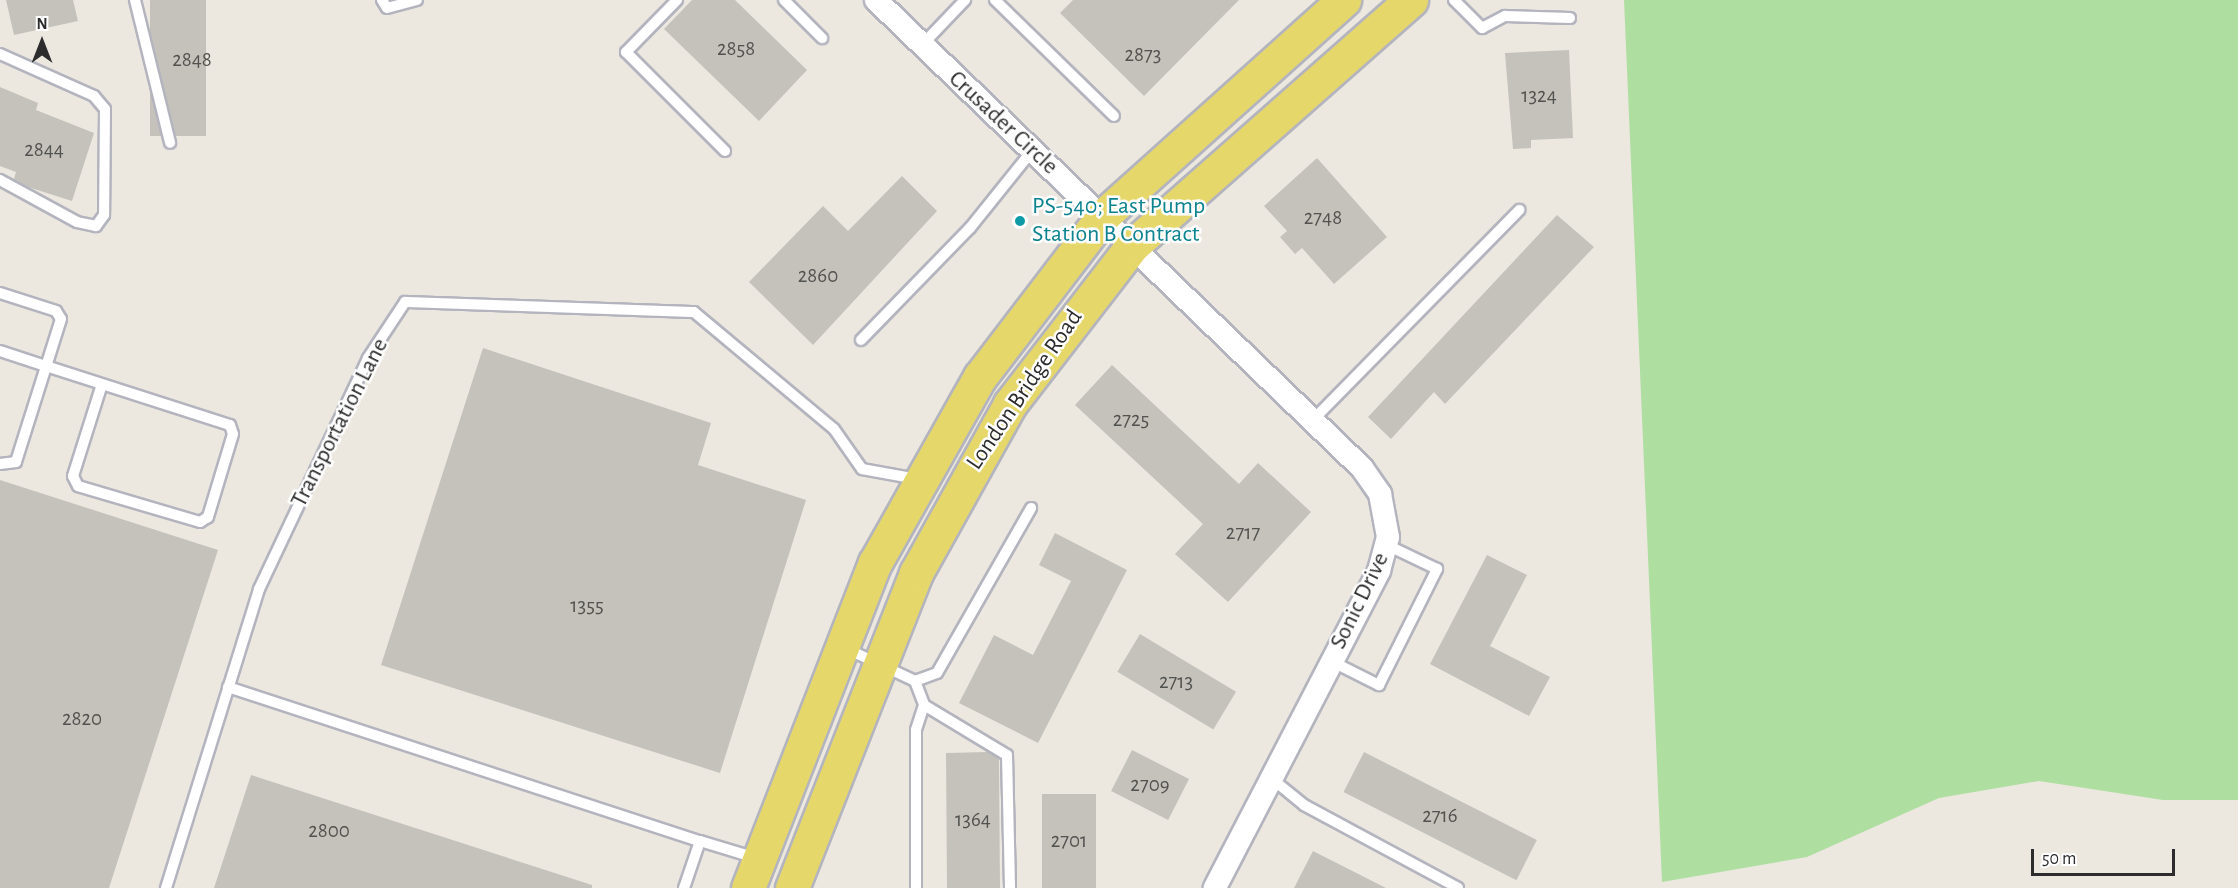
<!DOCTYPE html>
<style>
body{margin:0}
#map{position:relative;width:2238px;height:888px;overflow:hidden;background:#ece8e0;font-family:"Alegreya Sans",sans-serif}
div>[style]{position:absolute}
.green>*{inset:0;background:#afdea1}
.building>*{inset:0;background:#c5c2bb;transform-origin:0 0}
.roads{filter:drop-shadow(2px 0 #b3b4be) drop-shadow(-2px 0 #b3b4be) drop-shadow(0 2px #b3b4be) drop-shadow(0 -2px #b3b4be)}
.service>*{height:10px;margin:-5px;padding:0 5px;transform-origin:5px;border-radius:5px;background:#fff}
.minor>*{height:22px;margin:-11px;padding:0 11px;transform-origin:11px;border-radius:11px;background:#fff}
.primary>*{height:33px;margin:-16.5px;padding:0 16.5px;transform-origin:16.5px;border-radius:16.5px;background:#e6d76b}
.dots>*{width:16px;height:16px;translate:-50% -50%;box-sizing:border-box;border:3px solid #fff;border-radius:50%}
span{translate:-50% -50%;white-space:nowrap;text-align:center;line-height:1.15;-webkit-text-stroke:5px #fff;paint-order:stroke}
.number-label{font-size:21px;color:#525250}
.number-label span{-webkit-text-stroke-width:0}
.street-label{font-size:24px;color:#2c2c2c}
.culture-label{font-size:24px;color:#0d838f}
.left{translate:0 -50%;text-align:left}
.north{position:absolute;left:12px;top:12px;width:60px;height:60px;-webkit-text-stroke:4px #fff;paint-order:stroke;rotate:0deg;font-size:16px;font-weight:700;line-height:24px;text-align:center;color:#2c2c2c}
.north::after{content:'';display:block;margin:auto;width:21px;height:27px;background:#2c2c2c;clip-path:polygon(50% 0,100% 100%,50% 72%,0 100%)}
.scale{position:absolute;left:2031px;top:849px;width:144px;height:27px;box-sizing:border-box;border:3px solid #2c2c2c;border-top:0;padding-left:8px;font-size:18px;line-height:21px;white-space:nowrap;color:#2c2c2c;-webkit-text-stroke:4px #fff;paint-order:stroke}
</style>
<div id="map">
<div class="green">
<div style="clip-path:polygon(1624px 0,2238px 0,2238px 800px,2163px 800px,2039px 781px,1939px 798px,1807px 857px,1662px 882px)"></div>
</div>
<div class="building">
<div style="clip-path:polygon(6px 0,73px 0,78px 21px,14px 35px)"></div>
<div style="left:150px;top:0;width:56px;height:136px"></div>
<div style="clip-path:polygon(692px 0,735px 0,807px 70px,759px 121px,664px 29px)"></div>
<div style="clip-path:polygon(1073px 0,1239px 0,1144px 96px,1060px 13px)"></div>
<div style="clip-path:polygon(1569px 50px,1573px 138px,1531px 140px,1531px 148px,1513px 149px,1505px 53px)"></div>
<div style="clip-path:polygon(0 87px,38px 103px,36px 110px,94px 133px,72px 201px,28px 187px,14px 179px,16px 172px,0 166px)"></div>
<div style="clip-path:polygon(1317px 158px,1387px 237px,1334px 284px,1302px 248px,1295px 254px,1280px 237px,1287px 231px,1264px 206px)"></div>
<div style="clip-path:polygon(902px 176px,937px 211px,813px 345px,749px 282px,823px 206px,848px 231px)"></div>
<div style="clip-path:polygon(1557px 215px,1594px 247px,1445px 404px,1434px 392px,1391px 439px,1368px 417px)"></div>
<div style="clip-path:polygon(483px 348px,711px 423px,698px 465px,806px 500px,720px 773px,381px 665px)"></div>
<div style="clip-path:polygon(1112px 365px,1239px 484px,1258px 463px,1311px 512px,1228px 602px,1175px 554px,1203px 524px,1075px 405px)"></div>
<div style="clip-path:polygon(0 480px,218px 550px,109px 888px,0 888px)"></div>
<div style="clip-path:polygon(1055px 533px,1127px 570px,1038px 743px,959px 703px,994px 635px,1033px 655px,1071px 581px,1039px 565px)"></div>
<div style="clip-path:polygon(1487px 555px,1527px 575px,1490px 646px,1550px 677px,1529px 716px,1430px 664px)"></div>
<div style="left:1140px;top:634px;width:112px;height:44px;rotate:31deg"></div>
<div style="left:1132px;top:750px;width:64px;height:46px;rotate:27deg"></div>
<div style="clip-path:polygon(988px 752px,999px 759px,1000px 888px,947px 888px,946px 753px)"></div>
<div style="left:1364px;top:752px;width:194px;height:45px;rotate:27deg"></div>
<div style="clip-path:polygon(251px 775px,592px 885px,592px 888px,214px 888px)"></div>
<div style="left:1042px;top:794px;width:54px;height:94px"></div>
<div style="clip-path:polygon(1313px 851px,1386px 888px,1294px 888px)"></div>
</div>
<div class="roads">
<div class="service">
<div style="left:135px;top:0;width:147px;rotate:76.2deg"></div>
<div style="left:382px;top:0;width:9px;rotate:58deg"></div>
<div style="left:387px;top:8px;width:31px;rotate:-15deg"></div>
<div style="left:677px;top:0;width:73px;rotate:134.4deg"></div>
<div style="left:626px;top:52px;width:140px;rotate:45deg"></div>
<div style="left:784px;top:0;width:54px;rotate:45deg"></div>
<div style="left:995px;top:0;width:166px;rotate:44.3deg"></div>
<div style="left:1454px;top:0;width:40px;rotate:45deg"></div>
<div style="left:1482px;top:28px;width:26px;rotate:-28deg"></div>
<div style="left:1505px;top:16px;width:65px;rotate:1.8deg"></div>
<div style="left:921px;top:46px;width:64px;rotate:-46.3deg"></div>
<div style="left:0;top:54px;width:103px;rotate:24.1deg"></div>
<div style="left:94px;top:96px;width:17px;rotate:50deg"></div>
<div style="left:105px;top:109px;width:106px;rotate:90.5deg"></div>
<div style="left:104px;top:215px;width:14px;rotate:126deg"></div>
<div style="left:96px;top:226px;width:19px;rotate:-168deg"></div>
<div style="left:77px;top:222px;width:88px;rotate:-151.4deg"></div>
<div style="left:0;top:293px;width:59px;rotate:17.8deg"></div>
<div style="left:56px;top:311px;width:9px;rotate:58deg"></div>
<div style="left:61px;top:319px;width:150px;rotate:107.5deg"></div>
<div style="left:16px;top:462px;width:16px;rotate:173deg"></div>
<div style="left:861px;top:340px;width:156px;rotate:-45.8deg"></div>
<div style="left:970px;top:228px;width:99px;rotate:-51.2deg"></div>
<div style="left:0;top:351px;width:48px;rotate:18.1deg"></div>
<div style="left:46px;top:366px;width:193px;rotate:17.8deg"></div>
<div style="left:230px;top:425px;width:9px;rotate:72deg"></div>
<div style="left:233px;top:434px;width:87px;rotate:106.8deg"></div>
<div style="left:208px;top:517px;width:9px;rotate:148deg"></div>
<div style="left:200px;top:522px;width:127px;rotate:-163.6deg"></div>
<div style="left:78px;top:486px;width:11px;rotate:-117deg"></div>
<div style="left:73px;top:476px;width:96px;rotate:-72.5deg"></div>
<div style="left:1312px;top:421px;width:296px;rotate:-45.5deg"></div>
<div style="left:845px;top:648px;width:77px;rotate:25.2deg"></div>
<div style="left:915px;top:681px;width:26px;rotate:69deg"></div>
<div style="left:924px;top:705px;width:26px;rotate:108deg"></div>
<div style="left:916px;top:730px;width:158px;rotate:90deg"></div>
<div style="left:1331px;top:661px;width:54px;rotate:26.6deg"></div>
<div style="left:1379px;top:685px;width:130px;rotate:-63.4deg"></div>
<div style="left:1437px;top:569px;width:55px;rotate:-154.4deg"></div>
<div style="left:915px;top:681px;width:23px;rotate:-20deg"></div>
<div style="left:937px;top:673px;width:190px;rotate:-60.3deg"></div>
<div style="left:228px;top:687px;width:496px;rotate:18.1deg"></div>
<div style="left:700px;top:841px;width:50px;rotate:108.8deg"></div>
<div style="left:924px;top:705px;width:97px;rotate:31.1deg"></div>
<div style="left:1007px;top:755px;width:133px;rotate:88.7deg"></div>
<div style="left:1271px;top:778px;width:43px;rotate:39.3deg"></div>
<div style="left:1304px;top:805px;width:175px;rotate:28.3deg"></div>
<div style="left:700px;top:841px;width:59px;rotate:16.9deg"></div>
<div style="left:166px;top:888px;width:313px;rotate:-72.7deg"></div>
<div style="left:259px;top:589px;width:255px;rotate:-64.7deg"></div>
<div style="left:368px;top:358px;width:67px;rotate:-56.5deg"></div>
<div style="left:405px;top:302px;width:289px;rotate:2deg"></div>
<div style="left:694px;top:312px;width:182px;rotate:39.9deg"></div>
<div style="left:834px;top:429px;width:49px;rotate:55deg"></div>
<div style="left:862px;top:469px;width:56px;rotate:10.3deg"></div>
</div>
<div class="minor">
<div style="left:876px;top:0;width:675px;rotate:43.92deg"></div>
<div style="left:1362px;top:468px;width:32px;rotate:55deg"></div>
<div style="left:1380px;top:494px;width:44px;rotate:79.5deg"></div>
<div style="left:1388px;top:537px;width:35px;rotate:105deg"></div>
<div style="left:1379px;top:571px;width:357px;rotate:117.4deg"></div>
</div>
<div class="primary">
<div style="left:748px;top:888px;width:349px;rotate:-68.7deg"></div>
<div style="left:875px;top:563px;width:214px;rotate:-60.6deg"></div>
<div style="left:980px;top:377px;width:203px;rotate:-52.6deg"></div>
<div style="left:1103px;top:216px;width:324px;rotate:-41.9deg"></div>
<div style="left:792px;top:888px;width:339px;rotate:-68.5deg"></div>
<div style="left:916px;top:573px;width:193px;rotate:-60.9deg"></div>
<div style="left:1010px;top:404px;width:200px;rotate:-52.3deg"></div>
<div style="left:1132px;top:246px;width:372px;rotate:-41.4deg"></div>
</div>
</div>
<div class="dots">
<div style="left:1020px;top:221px;background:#0f9aa8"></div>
</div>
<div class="number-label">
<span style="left:736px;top:49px">2858</span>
<span style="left:1143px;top:55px">2873</span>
<span style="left:192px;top:60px">2848</span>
<span style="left:1539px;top:96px">1324</span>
<span style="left:44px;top:150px">2844</span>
<span style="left:1323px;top:218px">2748</span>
<span style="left:818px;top:276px">2860</span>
<span style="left:1131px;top:420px">2725</span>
<span style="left:1243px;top:533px">2717</span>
<span style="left:587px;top:606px">1355</span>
<span style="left:1176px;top:682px">2713</span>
<span style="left:82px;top:719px">2820</span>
<span style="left:1150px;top:785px">2709</span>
<span style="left:1440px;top:816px">2716</span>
<span style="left:973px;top:820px">1364</span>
<span style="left:329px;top:831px">2800</span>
<span style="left:1069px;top:841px">2701</span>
</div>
<div class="street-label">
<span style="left:1003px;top:123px;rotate:43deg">Crusader Circle</span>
<span style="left:1025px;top:390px;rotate:-56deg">London Bridge Road</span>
<span style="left:340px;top:423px;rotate:-63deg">Transportation Lane</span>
<span style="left:1360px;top:601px;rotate:-64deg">Sonic Drive</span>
</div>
<div class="culture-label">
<span class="left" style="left:1032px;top:221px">PS-540; East Pump<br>Station B Contract</span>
</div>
<div class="north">N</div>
<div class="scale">50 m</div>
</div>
